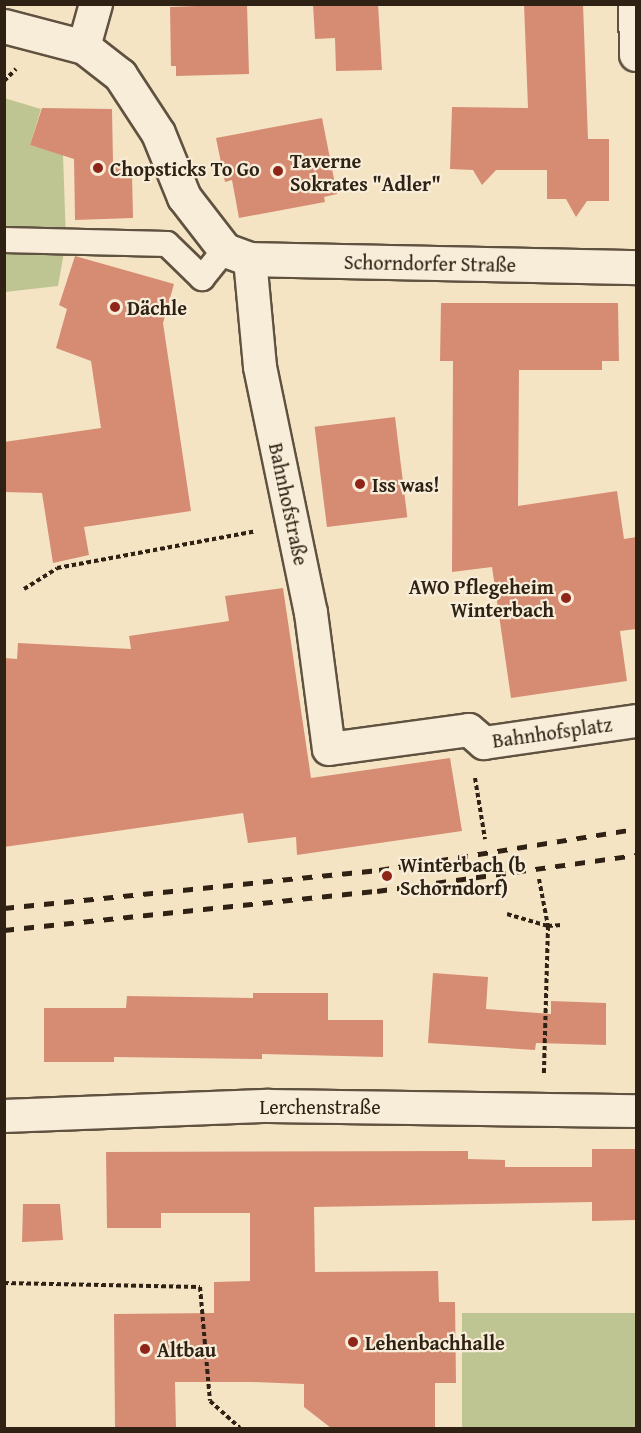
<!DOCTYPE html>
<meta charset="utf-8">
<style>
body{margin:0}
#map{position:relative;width:641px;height:1433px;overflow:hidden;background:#f4e4c3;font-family:"Gentium Book Plus",serif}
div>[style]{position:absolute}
.green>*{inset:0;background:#bec492;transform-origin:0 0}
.building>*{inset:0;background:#d68c73;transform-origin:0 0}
.path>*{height:4px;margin-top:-2px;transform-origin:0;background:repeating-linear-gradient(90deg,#2f2215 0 4.5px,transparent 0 7.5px)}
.roads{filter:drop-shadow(2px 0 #605240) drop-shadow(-2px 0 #605240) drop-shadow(0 2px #605240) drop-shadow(0 -2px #605240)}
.pedestrian>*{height:24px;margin:-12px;padding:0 12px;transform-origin:12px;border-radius:12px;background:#f8edd8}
.minor>*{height:32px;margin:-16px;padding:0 16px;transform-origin:16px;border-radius:16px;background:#f8edd8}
.tertiary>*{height:33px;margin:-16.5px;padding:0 16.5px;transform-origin:16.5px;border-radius:16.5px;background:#f8edd8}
.rail>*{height:4.5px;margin-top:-2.25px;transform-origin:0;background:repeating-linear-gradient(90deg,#2f2215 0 10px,transparent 0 20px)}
.dots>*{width:16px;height:16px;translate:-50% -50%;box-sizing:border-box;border:3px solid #f8edd8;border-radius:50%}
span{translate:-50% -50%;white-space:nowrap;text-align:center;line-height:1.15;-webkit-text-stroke:4.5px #f8edd8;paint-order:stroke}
.poi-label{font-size:20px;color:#2f2215;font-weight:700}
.left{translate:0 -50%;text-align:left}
.right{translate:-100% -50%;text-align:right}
.street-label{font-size:20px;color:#2f2215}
.frame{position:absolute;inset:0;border:6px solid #2f2215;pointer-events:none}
</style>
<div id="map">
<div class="green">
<div style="clip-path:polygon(4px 98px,41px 109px,30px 145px,63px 155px,66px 241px,58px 286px,5px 292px)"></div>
<div style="left:462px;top:1313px;width:174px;height:115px"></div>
</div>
<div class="building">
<div style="clip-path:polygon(247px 4px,249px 74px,176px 76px,176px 66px,171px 66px,170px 7px)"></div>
<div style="clip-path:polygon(313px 4px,378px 4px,382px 70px,336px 71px,335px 38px,315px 39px)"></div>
<div style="clip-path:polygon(524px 4px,583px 4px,588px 139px,609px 139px,609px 201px,587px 201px,576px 217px,566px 199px,547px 199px,547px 170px,496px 170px,482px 185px,473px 170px,450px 169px,452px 107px,528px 108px)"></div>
<div style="clip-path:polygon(42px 108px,112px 109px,113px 162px,132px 173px,133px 218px,75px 220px,74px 159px,30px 145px)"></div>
<div style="clip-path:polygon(322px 118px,337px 194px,324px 197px,325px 202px,239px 218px,232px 180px,225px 182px,216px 138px)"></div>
<div style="clip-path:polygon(75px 256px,174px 284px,163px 323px,191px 511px,84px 527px,89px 555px,53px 563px,42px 493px,4px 492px,4px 442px,101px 428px,91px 361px,56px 348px,67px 309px,59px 305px)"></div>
<div style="clip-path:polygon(441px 303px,618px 303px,619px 361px,602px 361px,602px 370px,519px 370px,518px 506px,617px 491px,624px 539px,636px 537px,636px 629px,620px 631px,627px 681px,511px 698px,492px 567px,452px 572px,453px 361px,440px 361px)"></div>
<div style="left:395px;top:417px;width:101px;height:81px;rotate:83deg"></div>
<div style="clip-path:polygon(283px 588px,311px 778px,450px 758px,462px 831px,297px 855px,296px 837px,248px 843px,243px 813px,4px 847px,4px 658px,17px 659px,18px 643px,131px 649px,129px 636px,229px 621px,225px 596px)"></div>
<div style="clip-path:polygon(433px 973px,488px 977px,486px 1009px,551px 1014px,551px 1001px,606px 1003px,606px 1045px,536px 1043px,535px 1050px,428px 1043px)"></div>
<div style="clip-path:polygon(253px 993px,328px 993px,328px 1020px,383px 1020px,383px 1057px,262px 1054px,262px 1059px,114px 1057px,114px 1062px,44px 1062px,44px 1008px,126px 1008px,127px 996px,253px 998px)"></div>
<div style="clip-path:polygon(592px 1149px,636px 1149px,636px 1220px,592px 1221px,592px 1202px,314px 1207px,315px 1272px,438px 1271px,439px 1302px,455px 1302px,456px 1383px,435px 1383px,435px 1428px,331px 1428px,304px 1407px,304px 1384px,251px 1382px,175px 1382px,176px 1428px,115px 1428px,114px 1314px,214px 1313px,214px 1282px,250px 1281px,250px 1213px,161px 1213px,161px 1228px,107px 1228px,106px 1152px,468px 1151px,468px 1159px,505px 1160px,505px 1167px,592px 1167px)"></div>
<div style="clip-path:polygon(23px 1204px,60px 1204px,63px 1240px,22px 1242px)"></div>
</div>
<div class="path">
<div style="left:4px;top:81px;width:17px;rotate:-45deg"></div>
<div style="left:24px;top:589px;width:39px;rotate:-32deg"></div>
<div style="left:57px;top:568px;width:202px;rotate:-10.5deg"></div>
<div style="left:475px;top:778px;width:62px;rotate:80.7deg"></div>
<div style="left:539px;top:879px;width:48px;rotate:79.2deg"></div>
<div style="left:548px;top:926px;width:147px;rotate:91.6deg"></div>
<div style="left:507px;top:914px;width:43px;rotate:16.3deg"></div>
<div style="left:548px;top:926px;width:14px;rotate:-4deg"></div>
<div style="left:4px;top:1283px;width:196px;rotate:1.2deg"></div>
<div style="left:200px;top:1287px;width:114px;rotate:85deg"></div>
<div style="left:210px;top:1401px;width:40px;rotate:42deg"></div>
</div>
<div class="roads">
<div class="pedestrian">
<div style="left:4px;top:240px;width:163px;rotate:1.4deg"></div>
<div style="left:167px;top:244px;width:49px;rotate:44.2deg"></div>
<div style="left:202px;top:278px;width:36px;rotate:-51deg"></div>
</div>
<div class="minor">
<div style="left:635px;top:4px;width:51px;rotate:88.9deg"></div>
<div style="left:84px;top:47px;width:45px;rotate:-74.4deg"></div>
<div style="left:250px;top:259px;width:108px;rotate:84.7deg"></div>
<div style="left:260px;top:367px;width:251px;rotate:78.3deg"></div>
<div style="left:311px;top:613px;width:137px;rotate:82.5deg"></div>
<div style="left:329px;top:749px;width:141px;rotate:-7.7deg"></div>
<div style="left:469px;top:730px;width:20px;rotate:41deg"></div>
<div style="left:484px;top:743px;width:154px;rotate:-8.2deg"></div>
<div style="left:4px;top:1116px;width:265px;rotate:-2.2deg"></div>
<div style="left:269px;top:1106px;width:367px;rotate:0.8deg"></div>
</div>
<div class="tertiary">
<div style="left:4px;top:26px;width:83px;rotate:14.7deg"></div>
<div style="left:84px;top:47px;width:46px;rotate:37.9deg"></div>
<div style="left:120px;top:75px;width:69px;rotate:56.8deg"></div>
<div style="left:158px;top:133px;width:69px;rotate:67.9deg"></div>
<div style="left:184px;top:197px;width:67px;rotate:52.3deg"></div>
<div style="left:225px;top:250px;width:27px;rotate:20deg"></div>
<div style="left:250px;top:259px;width:386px;rotate:1.2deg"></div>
</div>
</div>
<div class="rail">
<div style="left:4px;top:908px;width:377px;rotate:-5.8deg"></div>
<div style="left:379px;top:870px;width:260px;rotate:-9.1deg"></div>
<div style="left:4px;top:930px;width:375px;rotate:-6deg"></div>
<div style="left:377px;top:891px;width:261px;rotate:-7.9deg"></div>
</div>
<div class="dots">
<div style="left:98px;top:168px;background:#8f2418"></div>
<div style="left:278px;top:171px;background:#8f2418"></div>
<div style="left:115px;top:307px;background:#8f2418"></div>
<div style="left:360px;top:484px;background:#8f2418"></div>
<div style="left:566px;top:598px;background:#8f2418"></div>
<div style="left:387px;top:876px;background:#8f2418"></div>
<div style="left:353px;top:1342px;background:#8f2418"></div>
<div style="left:145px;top:1349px;background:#8f2418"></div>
</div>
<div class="poi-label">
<span class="left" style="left:290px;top:172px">Taverne<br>Sokrates "Adler"</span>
<span class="left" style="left:110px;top:168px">Chopsticks To Go</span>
<span class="left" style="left:127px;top:307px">Dächle</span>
<span class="left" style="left:372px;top:484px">Iss was!</span>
<span class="right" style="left:554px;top:598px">AWO Pflegeheim<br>Winterbach</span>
<span class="left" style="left:400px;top:876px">Winterbach (b<br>Schorndorf)</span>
<span class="left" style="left:365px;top:1342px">Lehenbachhalle</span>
<span class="left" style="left:157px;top:1349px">Altbau</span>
</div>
<div class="street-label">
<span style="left:430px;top:263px;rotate:1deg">Schorndorfer Straße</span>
<span style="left:289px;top:504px;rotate:78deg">Bahnhofstraße</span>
<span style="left:552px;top:732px;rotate:-8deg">Bahnhofsplatz</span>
<span style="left:320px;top:1106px">Lerchenstraße</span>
</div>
<div class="frame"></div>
</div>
